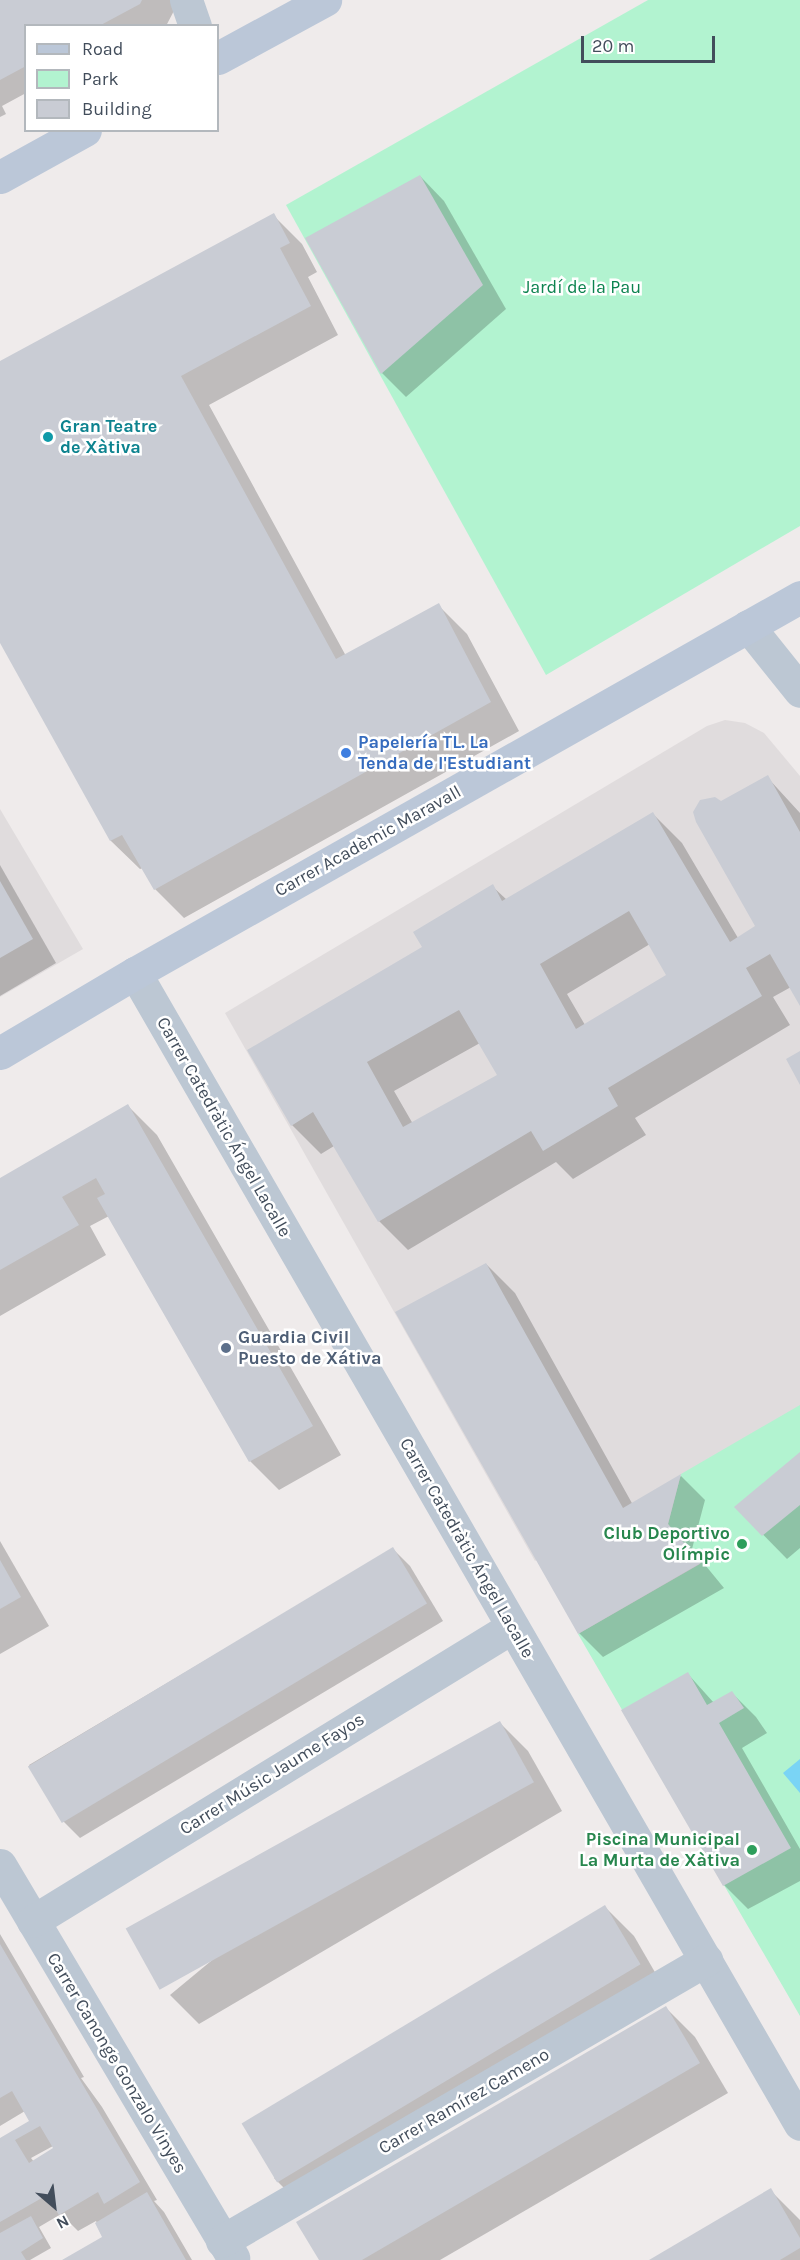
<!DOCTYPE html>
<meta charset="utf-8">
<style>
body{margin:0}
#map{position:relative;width:800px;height:2260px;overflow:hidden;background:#efebeb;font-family:Karla,sans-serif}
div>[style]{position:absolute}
.education>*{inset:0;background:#e0dcdd}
.green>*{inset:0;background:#b2f3d0}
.water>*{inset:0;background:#7ad4f5}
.shadow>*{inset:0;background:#0003}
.building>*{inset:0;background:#c9ccd4;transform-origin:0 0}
.street>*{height:33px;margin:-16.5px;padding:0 16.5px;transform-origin:16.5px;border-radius:16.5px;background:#bcc7d3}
.secondary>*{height:33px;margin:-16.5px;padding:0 16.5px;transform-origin:16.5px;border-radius:16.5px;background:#bbc7d8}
.dots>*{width:16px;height:16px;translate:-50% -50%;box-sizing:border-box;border:3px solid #fff;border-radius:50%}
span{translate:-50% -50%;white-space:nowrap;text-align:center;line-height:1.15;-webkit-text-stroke:5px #fff;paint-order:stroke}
.park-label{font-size:18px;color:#0c834f}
.culture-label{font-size:18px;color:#0d838f;font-weight:700}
.left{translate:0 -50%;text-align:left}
.shop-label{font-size:18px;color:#366cbe;font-weight:700}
.street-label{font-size:18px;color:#424d5b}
.service-label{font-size:18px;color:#4e5e75;font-weight:700}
.leisure-label{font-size:18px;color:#27864d;font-weight:700}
.right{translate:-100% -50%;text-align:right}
.legend{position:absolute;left:24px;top:24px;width:195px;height:108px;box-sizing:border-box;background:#fff;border:2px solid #b3b8bd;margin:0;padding:8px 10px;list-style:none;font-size:18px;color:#424d5b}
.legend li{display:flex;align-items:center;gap:12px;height:30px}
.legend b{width:30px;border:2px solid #b3b8bd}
.north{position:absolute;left:24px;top:2176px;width:60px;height:60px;-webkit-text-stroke:4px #fff;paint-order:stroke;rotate:152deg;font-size:16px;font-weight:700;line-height:24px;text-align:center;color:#424d5b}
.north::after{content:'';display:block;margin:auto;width:21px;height:27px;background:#424d5b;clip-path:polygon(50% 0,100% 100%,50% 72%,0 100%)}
.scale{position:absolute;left:581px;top:36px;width:134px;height:27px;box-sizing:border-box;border:3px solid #424d5b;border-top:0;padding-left:8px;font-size:18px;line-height:21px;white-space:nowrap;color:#424d5b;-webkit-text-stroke:4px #fff;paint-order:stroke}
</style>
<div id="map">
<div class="education">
<div style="clip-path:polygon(725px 720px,745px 723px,764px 733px,800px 776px,800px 1406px,535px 1561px,225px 1013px,707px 726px)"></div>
<div style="clip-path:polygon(0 809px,83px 949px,0 997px)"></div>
</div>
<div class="green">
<div style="clip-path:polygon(648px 0,800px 0,800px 526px,546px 675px,286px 205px)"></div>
<div style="clip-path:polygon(800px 1405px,800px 2016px,578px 1634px,700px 1564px,668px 1524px,681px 1474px)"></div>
</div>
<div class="water">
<div style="clip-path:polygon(800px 1759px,800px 1793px,783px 1773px)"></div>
</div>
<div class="shadow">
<div style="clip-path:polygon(0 0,176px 0,177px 5px,166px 26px,26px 26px,26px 93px,2px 106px,6px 114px,0 117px)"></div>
<div style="clip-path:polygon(420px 176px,444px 201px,506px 309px,406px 397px,382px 373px)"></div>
<div style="clip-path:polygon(273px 215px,302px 244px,317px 272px,308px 277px,338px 335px,209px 405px,346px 656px,438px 605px,467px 634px,519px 731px,184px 918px,155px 889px,143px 868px,140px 869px,111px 841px,0 639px,0 363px)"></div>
<div style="clip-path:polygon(evenodd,767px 777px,800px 813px,800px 1003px,791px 987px,773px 997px,790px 1025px,635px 1118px,646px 1135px,573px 1179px,556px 1162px,408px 1250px,379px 1221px,334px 1146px,321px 1154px,292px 1125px,424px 947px,492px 886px,507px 900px,653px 814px,682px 843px,738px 938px,757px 927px,721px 803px,767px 777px,650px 944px,668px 975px,585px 1025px,567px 994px,650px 944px,767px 777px,480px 1043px,499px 1076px,413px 1124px,394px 1091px,480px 1043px)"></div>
<div style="clip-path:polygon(0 865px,56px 963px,0 996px)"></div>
<div style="clip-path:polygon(128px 1106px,157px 1135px,341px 1455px,279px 1490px,250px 1461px,109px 1216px,90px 1226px,106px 1255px,0 1316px,0 1179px)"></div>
<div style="clip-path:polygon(486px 1264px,515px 1293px,633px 1505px,681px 1476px,705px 1500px,692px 1549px,724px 1588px,603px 1657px,579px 1633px,397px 1313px)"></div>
<div style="clip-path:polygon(800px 1454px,800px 1548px,787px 1559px,736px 1507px)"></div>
<div style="clip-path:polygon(0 1541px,49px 1626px,0 1654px)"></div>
<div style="clip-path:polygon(393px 1549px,410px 1566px,443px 1621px,80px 1838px,62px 1820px,29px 1765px)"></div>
<div style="clip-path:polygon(688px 1674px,714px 1703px,732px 1693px,756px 1717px,767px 1733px,742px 1748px,800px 1849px,800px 1881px,748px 1909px,724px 1885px)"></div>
<div style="clip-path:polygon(499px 1722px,528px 1751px,562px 1811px,199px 2024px,170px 1995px)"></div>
<div style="clip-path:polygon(605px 1907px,634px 1936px,667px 1993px,303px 2207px,274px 2178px)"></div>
<div style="clip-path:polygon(evenodd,0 1934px,84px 2077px,81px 2078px,102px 2107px,157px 2200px,154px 2201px,164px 2212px,192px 2260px,65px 2260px,104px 2238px,96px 2221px,78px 2231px,61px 2214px,39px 2227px,51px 2248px,30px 2260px,0 2260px,0 2140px,31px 2121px,25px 2111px,0 2126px,0 1934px,53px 2146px,55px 2149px,34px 2162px,31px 2158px,53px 2146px)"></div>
<div style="clip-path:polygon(666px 2008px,695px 2037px,728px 2093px,440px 2260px,320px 2260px)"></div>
<div style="clip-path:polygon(770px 2190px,800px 2220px,800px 2260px,652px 2260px)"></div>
</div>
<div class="building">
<div style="clip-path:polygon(0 0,142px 0,140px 4px,99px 26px,26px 26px,26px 66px,0 80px)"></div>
<div style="clip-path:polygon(420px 175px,483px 285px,381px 374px,305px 238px)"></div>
<div style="clip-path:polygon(274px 213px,290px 243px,280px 248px,311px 306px,181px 376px,336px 659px,439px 603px,491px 702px,154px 890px,122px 835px,110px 841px,0 643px,0 361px)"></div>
<div style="clip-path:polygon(evenodd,768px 775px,800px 832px,800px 1006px,770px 954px,746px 968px,762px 996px,608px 1088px,618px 1106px,543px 1151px,531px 1131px,378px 1222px,313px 1112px,291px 1126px,247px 1050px,422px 947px,413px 932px,493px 884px,502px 901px,653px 812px,730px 942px,755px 926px,696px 822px,693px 812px,700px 800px,715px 797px,721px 801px,768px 775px,629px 911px,666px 975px,576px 1029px,540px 964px,629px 911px,768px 775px,459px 1010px,497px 1075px,403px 1127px,367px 1062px,459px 1010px)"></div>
<div style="clip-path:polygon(0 881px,33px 939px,0 958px)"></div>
<div style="clip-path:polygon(800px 1051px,800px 1085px,786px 1059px)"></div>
<div style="clip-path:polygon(128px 1104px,313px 1426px,249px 1462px,97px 1198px,105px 1194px,96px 1178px,62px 1197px,79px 1225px,0 1270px,0 1178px)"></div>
<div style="clip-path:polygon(486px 1263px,623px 1508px,681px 1474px,668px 1524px,701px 1563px,578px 1634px,395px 1312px)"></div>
<div style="clip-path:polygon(800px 1452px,800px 1505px,762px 1536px,734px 1507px)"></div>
<div style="left:393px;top:1547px;width:66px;height:426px;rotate:59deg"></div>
<div style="clip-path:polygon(0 1560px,21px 1597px,0 1609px)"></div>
<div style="clip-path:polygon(688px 1672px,707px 1705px,732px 1691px,744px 1708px,719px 1723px,791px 1848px,723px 1886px,621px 1710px)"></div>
<div style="left:500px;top:1721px;width:70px;height:428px;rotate:61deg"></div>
<div style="left:605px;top:1905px;width:69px;height:424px;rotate:59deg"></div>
<div style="clip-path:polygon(evenodd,0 1944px,140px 2182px,104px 2204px,98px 2192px,59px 2215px,47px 2195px,0 2222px,0 2138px,29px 2121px,12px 2091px,0 2098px,0 1944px,40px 2126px,53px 2148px,29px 2163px,15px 2140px,40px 2126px)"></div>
<div style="clip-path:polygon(666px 2006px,700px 2063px,362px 2260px,319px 2260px,296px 2222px)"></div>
<div style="clip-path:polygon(771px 2188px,800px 2238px,800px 2248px,780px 2260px,649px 2260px)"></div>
<div style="clip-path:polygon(147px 2192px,186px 2260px,62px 2260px,102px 2237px,95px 2223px)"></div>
<div style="clip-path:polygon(31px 2216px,43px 2238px,21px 2252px,26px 2260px,0 2260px,0 2233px)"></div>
</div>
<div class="street">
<div style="left:186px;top:0;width:28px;rotate:71deg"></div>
<div style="left:748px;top:626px;width:83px;rotate:51.3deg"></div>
<div style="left:135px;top:973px;width:1329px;rotate:59.98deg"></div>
<div style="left:0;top:1865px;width:457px;rotate:59.3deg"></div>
<div style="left:33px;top:1921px;width:562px;rotate:-31.54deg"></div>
<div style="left:222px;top:2241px;width:560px;rotate:-30.14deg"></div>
</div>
<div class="secondary">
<div style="left:218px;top:58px;width:122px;rotate:-28.5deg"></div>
<div style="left:0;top:177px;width:97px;rotate:-28.9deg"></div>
<div style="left:0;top:1053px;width:157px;rotate:-30.7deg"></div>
<div style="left:135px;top:973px;width:764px;rotate:-29.48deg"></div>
</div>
<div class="dots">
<div style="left:48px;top:437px;background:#0f9aa8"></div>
<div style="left:346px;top:753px;background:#3f7fe0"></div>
<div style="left:226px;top:1348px;background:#5c6f8a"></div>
<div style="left:742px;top:1544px;background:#2e9e5b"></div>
<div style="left:752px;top:1850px;background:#2e9e5b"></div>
</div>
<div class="park-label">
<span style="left:582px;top:287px">Jardí de la Pau</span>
</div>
<div class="culture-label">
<span class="left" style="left:60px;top:437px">Gran Teatre<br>de Xàtiva</span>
</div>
<div class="shop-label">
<span class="left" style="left:358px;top:753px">Papelería TL. La<br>Tenda de l'Estudiant</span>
</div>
<div class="street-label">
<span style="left:368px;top:841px;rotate:-29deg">Carrer Acadèmic Maravall</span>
<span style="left:224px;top:1127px;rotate:60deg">Carrer Catedràtic Ángel Lacalle</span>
<span style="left:467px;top:1548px;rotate:60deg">Carrer Catedràtic Ángel Lacalle</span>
<span style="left:272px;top:1774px;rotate:-32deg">Carrer Músic Jaume Fayos</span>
<span style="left:117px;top:2063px;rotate:59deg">Carrer Canonge Gonzalo Vinyes</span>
<span style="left:464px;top:2101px;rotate:-30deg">Carrer Ramírez Cameno</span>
</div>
<div class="service-label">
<span class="left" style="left:238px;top:1348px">Guardia Civil<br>Puesto de Xátiva</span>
</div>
<div class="leisure-label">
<span class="right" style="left:730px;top:1544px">Club Deportivo<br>Olímpic</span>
<span class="right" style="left:740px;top:1850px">Piscina Municipal<br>La Murta de Xàtiva</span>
</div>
<ul class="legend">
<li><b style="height:8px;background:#bbc7d8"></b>Road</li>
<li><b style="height:16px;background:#b2f3d0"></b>Park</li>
<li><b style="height:16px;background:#c9ccd4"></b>Building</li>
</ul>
<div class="north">N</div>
<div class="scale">20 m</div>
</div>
